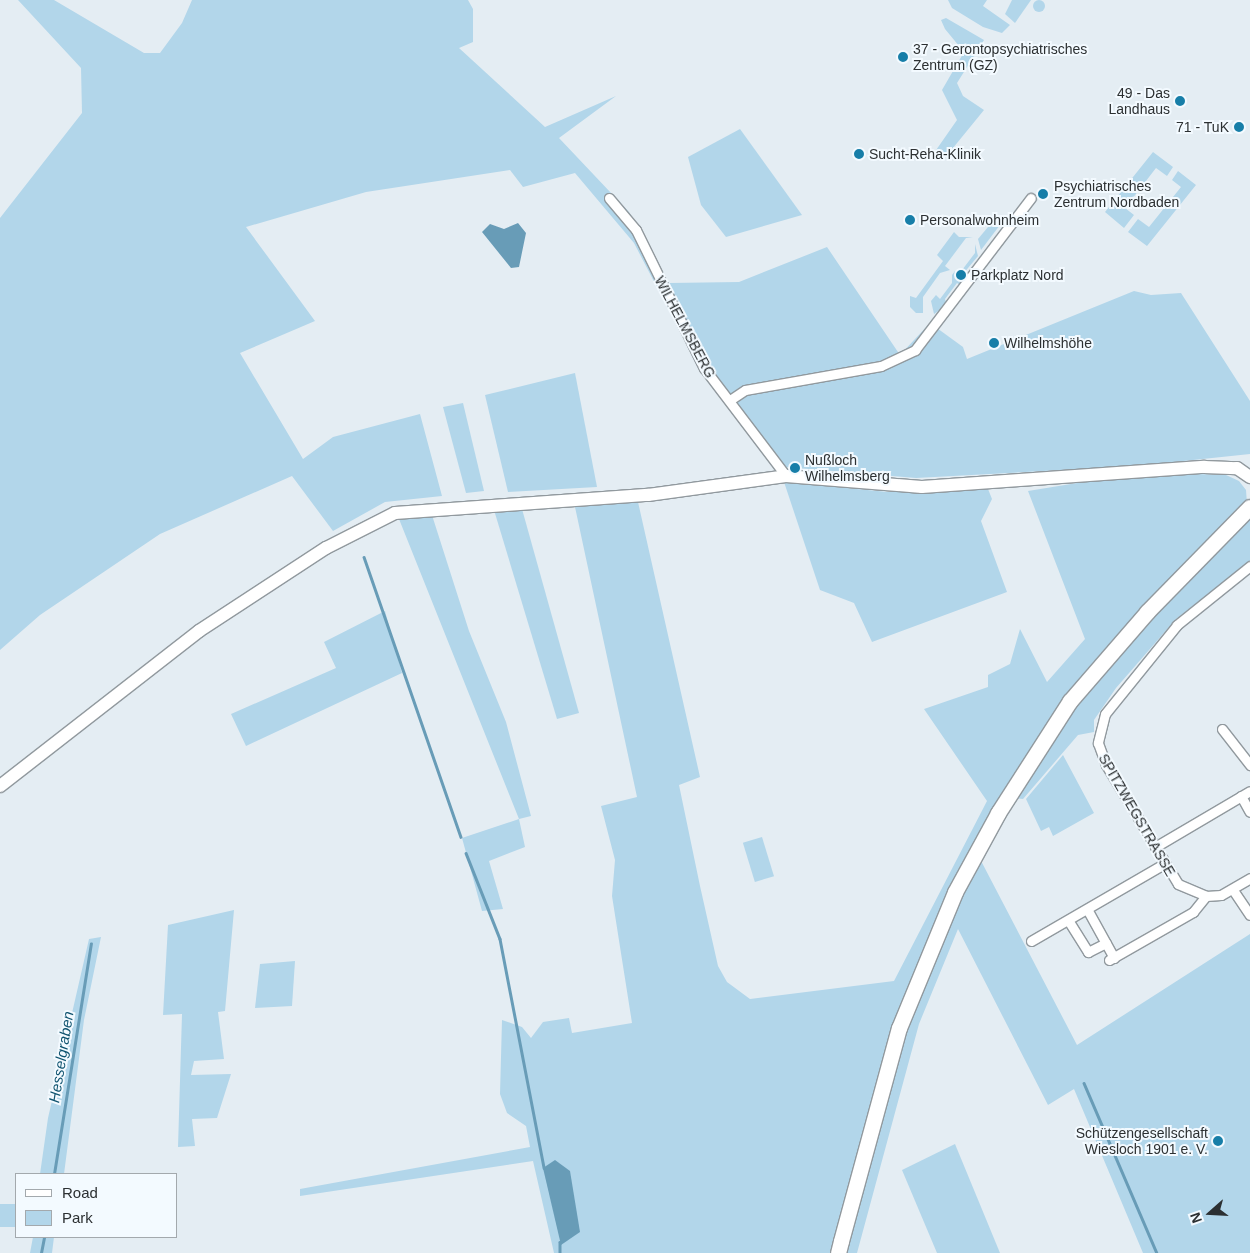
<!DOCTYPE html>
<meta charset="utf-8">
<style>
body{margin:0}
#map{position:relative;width:1250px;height:1253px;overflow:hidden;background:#e4edf3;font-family:Arial,sans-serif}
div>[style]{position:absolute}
.green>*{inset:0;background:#b2d6ea;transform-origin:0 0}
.round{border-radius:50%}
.water>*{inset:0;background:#689cb7}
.stream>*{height:2.5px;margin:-1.25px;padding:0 1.25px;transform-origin:1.25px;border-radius:1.25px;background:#689cb7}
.roads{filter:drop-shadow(1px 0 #91999e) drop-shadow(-1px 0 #91999e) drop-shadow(0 1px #91999e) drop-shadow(0 -1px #91999e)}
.minor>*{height:9px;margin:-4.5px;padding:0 4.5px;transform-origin:4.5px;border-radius:4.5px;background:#fff}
.secondary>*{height:12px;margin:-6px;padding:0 6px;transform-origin:6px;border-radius:6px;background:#fff}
.primary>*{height:15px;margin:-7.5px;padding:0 7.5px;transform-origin:7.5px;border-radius:7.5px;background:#fff}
.trunk>*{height:15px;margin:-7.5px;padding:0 7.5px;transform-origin:7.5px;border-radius:7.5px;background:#fff}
.dots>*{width:14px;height:14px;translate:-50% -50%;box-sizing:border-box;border:2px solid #f3faff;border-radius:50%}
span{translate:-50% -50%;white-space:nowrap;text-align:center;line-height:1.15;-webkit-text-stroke:4px #f3faff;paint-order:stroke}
.poi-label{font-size:14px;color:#2c3032}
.left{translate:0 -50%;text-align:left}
.right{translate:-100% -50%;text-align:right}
.street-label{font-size:14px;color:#2c3032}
.water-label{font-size:15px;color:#0f536f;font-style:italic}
.legend{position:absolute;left:15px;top:1173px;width:162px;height:65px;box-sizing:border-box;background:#f3faff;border:1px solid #a3a9ad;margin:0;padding:6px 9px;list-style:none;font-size:15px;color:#2c3032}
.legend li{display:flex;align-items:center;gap:10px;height:25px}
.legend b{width:25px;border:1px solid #a3a9ad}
.north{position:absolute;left:1185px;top:1188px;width:50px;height:50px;-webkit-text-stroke:4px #f3faff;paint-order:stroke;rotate:251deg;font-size:14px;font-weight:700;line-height:20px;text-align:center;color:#2c3032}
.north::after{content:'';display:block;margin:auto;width:18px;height:22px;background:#2c3032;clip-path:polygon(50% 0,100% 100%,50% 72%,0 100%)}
</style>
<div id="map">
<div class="green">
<div style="clip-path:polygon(18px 0,54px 0,144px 53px,160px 53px,182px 23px,192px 0,468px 0,473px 9px,473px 42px,459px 48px,545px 127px,616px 96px,559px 138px,629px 212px,669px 283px,739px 282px,827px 247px,900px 355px,930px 323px,963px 347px,967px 359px,1134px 291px,1151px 295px,1181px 293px,1250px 401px,1250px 454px,1136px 466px,916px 478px,785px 467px,775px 452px,770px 459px,702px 374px,634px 243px,575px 173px,523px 187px,510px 170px,366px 192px,246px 227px,315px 321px,240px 353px,303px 459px,333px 437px,420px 414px,442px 496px,385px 502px,333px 531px,292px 476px,160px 534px,40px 615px,0 650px,0 218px,82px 113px,81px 68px)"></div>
<div style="clip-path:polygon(948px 0,987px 0,983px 6px,1010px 25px,1002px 33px,983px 27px,952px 8px)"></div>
<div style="clip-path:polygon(1012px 0,1031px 0,1015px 23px,1005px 14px)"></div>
<div class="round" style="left:1033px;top:0;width:12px;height:12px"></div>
<div style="clip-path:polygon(946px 18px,984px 40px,957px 83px,963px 96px,984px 110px,944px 159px,935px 156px,930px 151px,934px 153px,957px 120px,942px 90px,964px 52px,945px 29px,941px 20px)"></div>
<div style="clip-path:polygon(740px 129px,802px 215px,726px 237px,701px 205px,688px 157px)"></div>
<div style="clip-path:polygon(1153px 152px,1173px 167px,1167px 176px,1156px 168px,1125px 208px,1134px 215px,1124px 228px,1105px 212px)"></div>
<div style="clip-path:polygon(1178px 171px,1196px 185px,1147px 246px,1128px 232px,1138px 219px,1149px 227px,1181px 187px,1172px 180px)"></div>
<div style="clip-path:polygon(1002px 220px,1003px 221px,981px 250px,978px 239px,993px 221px)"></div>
<div style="clip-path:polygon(954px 232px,959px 237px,973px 237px,966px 238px,945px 266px,950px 270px,940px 273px,923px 297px,923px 313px,916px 313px,910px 307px,910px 296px,916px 298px,943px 261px,937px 255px)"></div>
<div style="clip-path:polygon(975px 244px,978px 256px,963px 274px,965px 281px,961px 286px,957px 283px,945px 299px,947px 305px,934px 314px,931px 301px,936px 295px,940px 299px,952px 283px,952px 275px,955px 271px,959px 274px,975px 253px)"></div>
<div style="clip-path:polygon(575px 373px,597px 487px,508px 492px,485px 395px)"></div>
<div style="clip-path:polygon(463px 403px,484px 491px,466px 493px,443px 407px)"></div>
<div style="clip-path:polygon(1197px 474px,1226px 475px,1239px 481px,1246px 490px,1247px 504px,1025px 758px,989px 814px,952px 887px,833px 1253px,554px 1253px,533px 1161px,300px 1196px,300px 1189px,530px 1147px,526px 1126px,507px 1113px,500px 1094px,502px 1020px,522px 1027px,531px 1038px,543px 1022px,569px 1018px,572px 1033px,632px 1023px,612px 896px,615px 860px,601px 806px,637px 797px,575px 507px,638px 502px,700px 777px,679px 785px,700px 886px,718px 966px,727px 982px,750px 999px,894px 981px,987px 801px,924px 709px,988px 687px,988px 675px,1010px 664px,1020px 629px,1047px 682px,1085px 639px,1028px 491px,1108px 478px)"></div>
<div style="clip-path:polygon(784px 482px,888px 492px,988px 489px,992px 499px,981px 521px,1007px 592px,872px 642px,854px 603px,820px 590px)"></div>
<div style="clip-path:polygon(522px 509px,579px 713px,557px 719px,494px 510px)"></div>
<div style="clip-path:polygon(431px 512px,469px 631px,506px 722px,531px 816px,519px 819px,525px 847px,489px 861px,503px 909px,482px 911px,462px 838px,519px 819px,399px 519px)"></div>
<div style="clip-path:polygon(1250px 515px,1250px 561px,1176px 619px,1116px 688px,1094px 720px,1094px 732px,1078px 735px,1023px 799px,1012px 798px,1078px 702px,1145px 620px)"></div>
<div style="clip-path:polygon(385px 611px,402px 673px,246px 746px,231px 714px,336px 668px,324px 642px)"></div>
<div style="clip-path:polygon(1063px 755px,1094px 813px,1053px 836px,1049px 827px,1041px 831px,1026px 799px)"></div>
<div style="left:762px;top:837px;width:41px;height:20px;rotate:73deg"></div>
<div style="clip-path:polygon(979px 857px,1077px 1045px,1250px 934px,1250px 1253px,1143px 1253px,1074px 1089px,1048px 1105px,958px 929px,919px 1024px,857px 1253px,844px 1253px,905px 1033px)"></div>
<div style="clip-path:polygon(234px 910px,225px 1011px,218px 1012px,224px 1059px,194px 1061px,191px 1075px,231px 1074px,217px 1118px,192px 1119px,195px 1146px,178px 1147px,182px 1014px,163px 1015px,168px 925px)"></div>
<div style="clip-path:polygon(101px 937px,84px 1020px,64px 1174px,40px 1174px,48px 1118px,89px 939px)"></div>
<div style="clip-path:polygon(295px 961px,292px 1006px,255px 1008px,260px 964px)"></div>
<div style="clip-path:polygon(955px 1144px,1000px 1253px,937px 1253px,902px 1170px)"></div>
<div style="left:16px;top:1204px;width:23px;height:16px;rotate:90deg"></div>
<div style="clip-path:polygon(33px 1237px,54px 1237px,52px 1253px,30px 1253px)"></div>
</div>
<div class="water">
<div style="clip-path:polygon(518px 223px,526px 233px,519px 267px,511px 268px,482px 232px,490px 224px,504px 229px)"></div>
<div style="clip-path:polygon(555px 1160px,570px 1171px,580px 1232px,561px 1245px,543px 1168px)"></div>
</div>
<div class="stream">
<div style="left:364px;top:557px;width:296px;rotate:70.9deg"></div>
<div style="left:466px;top:853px;width:92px;rotate:68.4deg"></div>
<div style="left:500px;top:939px;width:233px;rotate:79.1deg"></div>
<div style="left:1084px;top:1083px;width:185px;rotate:66.8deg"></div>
<div style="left:54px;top:1174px;width:233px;rotate:-80.9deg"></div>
<div style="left:560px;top:1242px;width:11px;rotate:90deg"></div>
<div style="left:41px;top:1253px;width:16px;rotate:-79deg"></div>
</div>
<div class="roads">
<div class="minor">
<div style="left:609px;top:198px;width:42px;rotate:49.8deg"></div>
<div style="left:636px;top:230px;width:154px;rotate:63.8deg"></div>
<div style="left:704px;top:368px;width:136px;rotate:52.8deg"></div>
<div style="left:730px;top:400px;width:18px;rotate:-34deg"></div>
<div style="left:745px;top:390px;width:138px;rotate:-10deg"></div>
<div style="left:881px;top:366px;width:38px;rotate:-25deg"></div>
<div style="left:915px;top:350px;width:191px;rotate:-52.7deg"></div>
<div style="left:1250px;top:566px;width:94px;rotate:141.1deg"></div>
<div style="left:1177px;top:625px;width:114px;rotate:129deg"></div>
<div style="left:1105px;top:714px;width:30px;rotate:104deg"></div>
<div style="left:1098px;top:743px;width:23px;rotate:70deg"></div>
<div style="left:1106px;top:765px;width:139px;rotate:58.8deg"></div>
<div style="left:1178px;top:884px;width:30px;rotate:23deg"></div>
<div style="left:1206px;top:896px;width:15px;rotate:-4deg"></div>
<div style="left:1221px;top:895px;width:34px;rotate:-30deg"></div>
<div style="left:1222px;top:729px;width:46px;rotate:52.1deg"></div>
<div style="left:1241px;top:796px;width:18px;rotate:61deg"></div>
<div style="left:1155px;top:847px;width:110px;rotate:-30.5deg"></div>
<div style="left:1233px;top:890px;width:30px;rotate:56deg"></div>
<div style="left:1087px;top:909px;width:56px;rotate:61.1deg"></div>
<div style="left:1068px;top:920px;width:38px;rotate:58deg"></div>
<div style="left:1088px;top:952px;width:20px;rotate:-27deg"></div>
<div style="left:1031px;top:941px;width:154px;rotate:-30.1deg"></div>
<div style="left:1109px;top:960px;width:97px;rotate:-29.7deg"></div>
<div style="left:1193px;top:912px;width:21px;rotate:-51deg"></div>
</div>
<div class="secondary">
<div style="left:0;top:786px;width:252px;rotate:-37.9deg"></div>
<div style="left:199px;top:631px;width:152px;rotate:-33.2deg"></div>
<div style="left:326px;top:548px;width:77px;rotate:-26.9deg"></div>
<div style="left:395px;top:513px;width:254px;rotate:-4.1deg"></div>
<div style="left:648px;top:495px;width:139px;rotate:-7.8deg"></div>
<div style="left:786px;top:476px;width:136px;rotate:4.6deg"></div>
<div style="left:922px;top:487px;width:283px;rotate:-4.1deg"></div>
<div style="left:1204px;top:467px;width:33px;rotate:2deg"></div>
<div style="left:1237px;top:468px;width:16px;rotate:35deg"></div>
</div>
<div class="primary">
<div style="left:841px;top:1241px;width:221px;rotate:-74.8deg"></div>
<div style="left:899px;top:1028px;width:147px;rotate:-67.6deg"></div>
<div style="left:955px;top:892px;width:90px;rotate:-61.4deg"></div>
<div style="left:998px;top:813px;width:133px;rotate:-57.3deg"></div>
<div style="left:1070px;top:701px;width:118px;rotate:-49.1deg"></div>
<div style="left:1147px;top:612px;width:147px;rotate:-45.6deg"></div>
</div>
<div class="trunk">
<div style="left:838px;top:1253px;width:12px;rotate:-76deg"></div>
</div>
</div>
<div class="dots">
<div style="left:903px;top:57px;background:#177ea8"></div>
<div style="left:1180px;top:101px;background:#177ea8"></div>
<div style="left:1239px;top:127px;background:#177ea8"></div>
<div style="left:859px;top:154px;background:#177ea8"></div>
<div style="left:1043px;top:194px;background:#177ea8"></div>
<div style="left:910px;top:220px;background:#177ea8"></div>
<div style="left:961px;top:275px;background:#177ea8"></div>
<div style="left:994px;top:343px;background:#177ea8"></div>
<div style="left:795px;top:468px;background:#177ea8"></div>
<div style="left:1218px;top:1141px;background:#177ea8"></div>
</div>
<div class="poi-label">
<span class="left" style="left:913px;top:57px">37 - Gerontopsychiatrisches<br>Zentrum (GZ)</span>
<span class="right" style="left:1170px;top:101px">49 - Das<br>Landhaus</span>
<span class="right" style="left:1229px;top:127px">71 - TuK</span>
<span class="left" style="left:869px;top:154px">Sucht-Reha-Klinik</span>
<span class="left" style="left:1054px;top:194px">Psychiatrisches<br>Zentrum Nordbaden</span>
<span class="left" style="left:920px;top:220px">Personalwohnheim</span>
<span class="left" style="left:971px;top:275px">Parkplatz Nord</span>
<span class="left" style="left:1004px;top:343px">Wilhelmshöhe</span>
<span class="left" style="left:805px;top:468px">Nußloch<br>Wilhelmsberg</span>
<span class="right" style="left:1208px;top:1141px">Schützengesellschaft<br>Wiesloch 1901 e. V.</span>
</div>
<div class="street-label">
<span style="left:685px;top:327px;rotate:62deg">WILHELMSBERG</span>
<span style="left:1137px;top:815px;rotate:60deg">SPITZWEGSTRASSE</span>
</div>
<div class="water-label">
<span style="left:61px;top:1057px;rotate:-81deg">Hesselgraben</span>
</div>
<ul class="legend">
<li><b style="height:6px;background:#fff"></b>Road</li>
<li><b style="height:14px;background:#b2d6ea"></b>Park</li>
</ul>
<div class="north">N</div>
</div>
